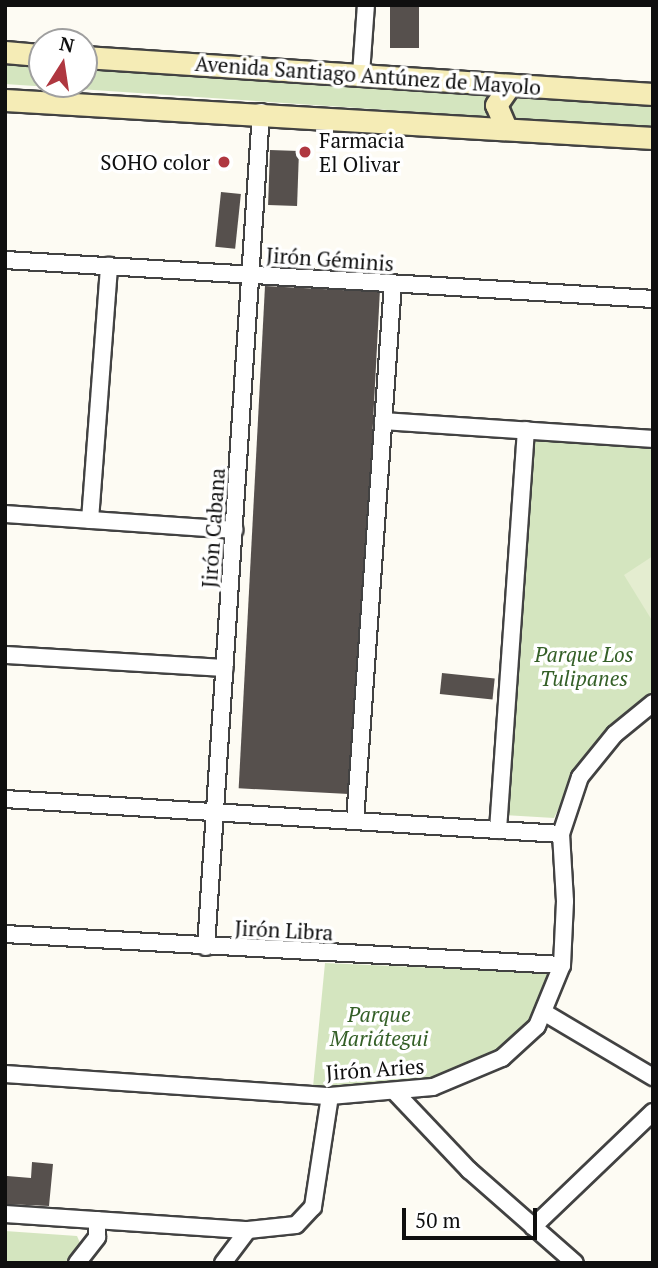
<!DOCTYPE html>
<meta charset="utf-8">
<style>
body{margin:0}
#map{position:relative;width:658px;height:1268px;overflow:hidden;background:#fdfbf3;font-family:"PT Serif",serif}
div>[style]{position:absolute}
.green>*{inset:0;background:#d4e5bf}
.pitch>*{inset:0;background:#e4edd0}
.building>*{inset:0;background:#56504d;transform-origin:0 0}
.roads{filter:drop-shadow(2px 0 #424242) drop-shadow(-2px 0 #424242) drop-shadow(0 2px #424242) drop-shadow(0 -2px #424242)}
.minor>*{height:16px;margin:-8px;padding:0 8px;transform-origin:8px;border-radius:8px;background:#fff}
.secondary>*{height:21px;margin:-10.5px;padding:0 10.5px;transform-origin:10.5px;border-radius:10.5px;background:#f5ecb6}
.dots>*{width:19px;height:19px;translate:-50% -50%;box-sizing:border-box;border:4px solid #fff;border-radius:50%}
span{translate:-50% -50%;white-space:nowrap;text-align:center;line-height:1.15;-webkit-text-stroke:7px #fff;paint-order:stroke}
.street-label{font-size:21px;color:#0f0f0f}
.poi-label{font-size:21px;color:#0f0f0f}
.left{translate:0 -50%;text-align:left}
.right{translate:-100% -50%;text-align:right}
.park-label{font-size:21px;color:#345f27;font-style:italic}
.frame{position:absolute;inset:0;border:7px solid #0f0f0f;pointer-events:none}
.north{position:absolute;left:28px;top:28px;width:70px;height:70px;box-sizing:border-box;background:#fff;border:2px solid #9f9f9f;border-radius:50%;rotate:12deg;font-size:19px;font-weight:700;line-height:28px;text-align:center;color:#0f0f0f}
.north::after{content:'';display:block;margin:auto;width:24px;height:32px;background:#af3740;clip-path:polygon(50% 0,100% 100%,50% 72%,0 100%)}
.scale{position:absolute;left:402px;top:1208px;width:135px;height:32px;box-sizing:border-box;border:4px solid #0f0f0f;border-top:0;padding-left:9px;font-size:21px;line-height:24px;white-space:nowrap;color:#0f0f0f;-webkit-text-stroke:5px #fff;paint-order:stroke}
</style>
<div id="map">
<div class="green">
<div style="clip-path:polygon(5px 64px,42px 67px,42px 84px,84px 84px,84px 69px,653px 107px,653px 128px,5px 84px)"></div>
<div style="clip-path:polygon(531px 441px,653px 446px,653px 699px,573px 780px,554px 818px,506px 815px)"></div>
<div style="clip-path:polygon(325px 963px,552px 973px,531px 1020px,505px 1047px,465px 1067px,416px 1084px,313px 1087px)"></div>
<div style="clip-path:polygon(5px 1231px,77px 1236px,81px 1245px,65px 1263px,5px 1263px)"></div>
</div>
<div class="pitch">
<div style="clip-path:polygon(653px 556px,653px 622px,624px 575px)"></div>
</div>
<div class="building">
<div style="left:390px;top:5px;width:29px;height:43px"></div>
<div style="left:270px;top:150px;width:29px;height:55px;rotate:2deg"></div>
<div style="left:221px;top:192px;width:20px;height:55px;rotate:6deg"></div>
<div style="left:265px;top:286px;width:115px;height:503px;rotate:3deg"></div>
<div style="left:442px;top:673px;width:53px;height:21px;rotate:6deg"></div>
<div style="clip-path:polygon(32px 1162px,53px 1164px,49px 1206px,5px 1204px,7px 1176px,31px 1178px)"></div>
</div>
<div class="roads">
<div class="minor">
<div style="left:361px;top:74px;width:69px;rotate:-85.9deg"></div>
<div style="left:5px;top:260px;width:649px;rotate:3.44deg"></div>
<div style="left:383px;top:421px;width:271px;rotate:3.8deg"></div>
<div style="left:5px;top:514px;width:230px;rotate:4deg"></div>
<div style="left:90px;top:520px;width:255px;rotate:-85.7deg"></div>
<div style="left:5px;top:655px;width:220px;rotate:3.4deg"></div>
<div style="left:5px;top:799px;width:557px;rotate:3.6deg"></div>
<div style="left:355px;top:821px;width:539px;rotate:-85.96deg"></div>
<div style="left:498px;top:830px;width:401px;rotate:-86deg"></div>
<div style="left:5px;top:934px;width:558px;rotate:3.19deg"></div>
<div style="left:206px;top:947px;width:837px;rotate:-86.23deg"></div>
<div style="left:545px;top:1013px;width:126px;rotate:30.7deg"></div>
<div style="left:5px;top:1074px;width:326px;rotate:3.9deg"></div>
<div style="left:330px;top:1096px;width:103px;rotate:-5deg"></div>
<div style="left:433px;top:1087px;width:75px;rotate:-22.8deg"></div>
<div style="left:502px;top:1058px;width:47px;rotate:-42.4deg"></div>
<div style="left:537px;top:1026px;width:66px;rotate:-67.7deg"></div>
<div style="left:562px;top:965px;width:64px;rotate:-87.3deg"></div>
<div style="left:565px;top:901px;width:67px;rotate:-93.4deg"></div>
<div style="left:561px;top:834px;width:60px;rotate:-71.6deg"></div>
<div style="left:580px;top:777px;width:55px;rotate:-50.9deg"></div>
<div style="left:615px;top:734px;width:49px;rotate:-39.2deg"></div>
<div style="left:395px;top:1092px;width:108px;rotate:46.5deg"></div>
<div style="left:469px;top:1170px;width:141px;rotate:41.3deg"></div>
<div style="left:5px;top:1214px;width:244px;rotate:3.8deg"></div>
<div style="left:248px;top:1230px;width:48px;rotate:-5.9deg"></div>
<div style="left:296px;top:1225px;width:25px;rotate:-47deg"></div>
<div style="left:313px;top:1207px;width:112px;rotate:-81.3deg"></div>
<div style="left:533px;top:1227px;width:166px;rotate:-43.8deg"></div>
<div style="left:77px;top:1263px;width:33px;rotate:-52deg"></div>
<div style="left:97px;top:1237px;width:17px;rotate:-90deg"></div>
<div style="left:223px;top:1263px;width:41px;rotate:-52.9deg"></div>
</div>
<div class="secondary">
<div style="left:5px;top:52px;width:37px;rotate:5deg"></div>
<div style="left:84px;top:57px;width:570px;rotate:3.72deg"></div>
<div style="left:5px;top:100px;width:649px;rotate:3.36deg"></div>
<div style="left:506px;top:128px;width:25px;rotate:-113deg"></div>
<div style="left:496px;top:105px;width:24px;rotate:-55deg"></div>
</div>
</div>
<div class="dots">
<div style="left:305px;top:152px;background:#af3740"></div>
<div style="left:224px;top:162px;background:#af3740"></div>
</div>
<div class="street-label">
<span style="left:368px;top:75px;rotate:4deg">Avenida Santiago Antúnez de Mayolo</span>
<span style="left:330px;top:259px;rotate:4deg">Jirón Géminis</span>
<span style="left:213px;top:528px;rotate:-86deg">Jirón Cabana</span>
<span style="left:284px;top:930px;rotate:3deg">Jirón Libra</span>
<span style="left:375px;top:1069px;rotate:-4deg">Jirón Aries</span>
</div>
<div class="poi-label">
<span class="left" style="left:319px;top:152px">Farmacia<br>El Olivar</span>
<span class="right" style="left:210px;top:162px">SOHO color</span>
</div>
<div class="park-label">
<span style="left:584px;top:666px">Parque Los<br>Tulipanes</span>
<span style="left:379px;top:1026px">Parque<br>Mariátegui</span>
</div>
<div class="frame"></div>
<div class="north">N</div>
<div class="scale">50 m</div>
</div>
